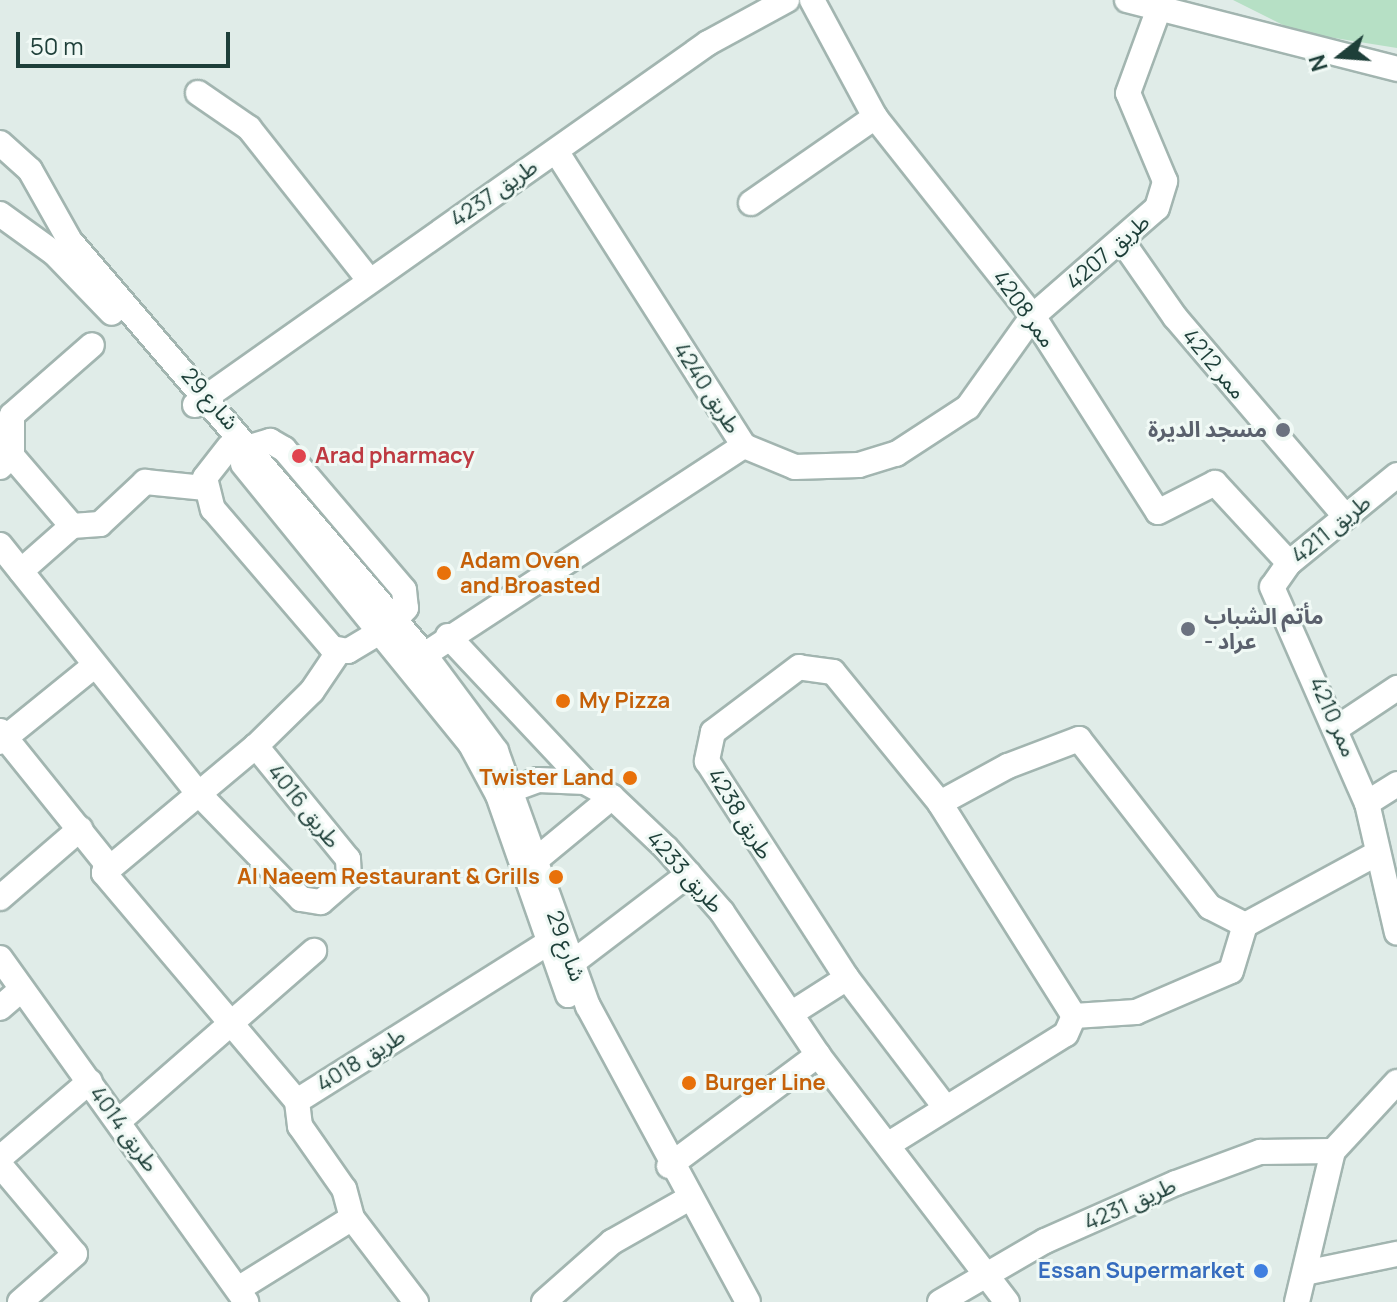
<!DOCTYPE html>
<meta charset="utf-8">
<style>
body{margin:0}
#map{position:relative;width:1397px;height:1302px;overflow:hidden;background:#e0ece8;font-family:Manrope,"Noto Sans Arabic",sans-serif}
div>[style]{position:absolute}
.green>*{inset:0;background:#b6e0c5}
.roads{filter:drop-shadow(2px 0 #a2b5b0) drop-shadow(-2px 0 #a2b5b0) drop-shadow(0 2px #a2b5b0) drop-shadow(0 -2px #a2b5b0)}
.minor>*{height:24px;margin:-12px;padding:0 12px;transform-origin:12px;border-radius:12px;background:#fff}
.dots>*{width:22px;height:22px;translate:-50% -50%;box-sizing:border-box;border:4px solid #f0f9f5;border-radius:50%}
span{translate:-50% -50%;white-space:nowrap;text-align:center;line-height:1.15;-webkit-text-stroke:6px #f0f9f5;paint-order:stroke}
.street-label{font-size:22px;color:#1e3f39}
.worship-label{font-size:22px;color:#5b616d;font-weight:700}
.right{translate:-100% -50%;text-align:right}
.left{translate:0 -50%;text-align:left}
.health-label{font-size:22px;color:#be3a42;font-weight:700}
.food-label{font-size:22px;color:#c56008;font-weight:700}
.shop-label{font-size:22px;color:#366cbe;font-weight:700}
.north{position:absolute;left:1301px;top:16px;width:80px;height:80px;-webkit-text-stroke:6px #f0f9f5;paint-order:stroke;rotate:253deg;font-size:22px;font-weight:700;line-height:32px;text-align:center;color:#1e3f39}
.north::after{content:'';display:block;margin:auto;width:28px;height:36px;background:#1e3f39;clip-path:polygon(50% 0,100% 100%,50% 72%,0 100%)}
.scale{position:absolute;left:16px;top:32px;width:214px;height:36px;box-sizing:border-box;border:4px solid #1e3f39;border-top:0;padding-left:10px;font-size:24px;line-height:28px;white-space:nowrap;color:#1e3f39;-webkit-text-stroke:6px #f0f9f5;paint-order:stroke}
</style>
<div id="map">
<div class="green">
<div style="clip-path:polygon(1233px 0,1397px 0,1397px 48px,1297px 32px)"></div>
</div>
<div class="roads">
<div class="minor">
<div style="left:812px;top:0;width:133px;rotate:61.7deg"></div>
<div style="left:875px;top:117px;width:254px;rotate:51.6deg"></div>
<div style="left:1033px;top:316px;width:232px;rotate:57.5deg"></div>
<div style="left:1158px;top:512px;width:64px;rotate:-27deg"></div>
<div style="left:1215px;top:483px;width:109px;rotate:47.2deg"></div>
<div style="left:1127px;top:0;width:279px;rotate:14.3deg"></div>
<div style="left:198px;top:93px;width:62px;rotate:34.5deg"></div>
<div style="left:249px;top:128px;width:194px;rotate:51.7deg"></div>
<div style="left:0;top:143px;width:40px;rotate:42deg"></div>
<div style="left:30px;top:170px;width:81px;rotate:60.6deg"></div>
<div style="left:70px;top:241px;width:544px;rotate:49.4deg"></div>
<div style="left:424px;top:654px;width:121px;rotate:53.4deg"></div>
<div style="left:496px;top:751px;width:271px;rotate:70.2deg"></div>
<div style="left:588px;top:1006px;width:336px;rotate:61.6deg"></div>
<div style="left:556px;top:151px;width:350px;rotate:57.5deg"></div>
<div style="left:744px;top:446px;width:55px;rotate:22.4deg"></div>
<div style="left:795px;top:467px;width:64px;rotate:-1.8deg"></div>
<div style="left:859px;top:465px;width:39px;rotate:-17deg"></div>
<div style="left:896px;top:454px;width:86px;rotate:-33.1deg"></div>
<div style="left:968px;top:407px;width:112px;rotate:-54.5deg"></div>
<div style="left:1033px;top:316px;width:164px;rotate:-41.1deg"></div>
<div style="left:1157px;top:208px;width:28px;rotate:-73deg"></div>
<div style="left:1165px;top:181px;width:95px;rotate:-112.8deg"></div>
<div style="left:1128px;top:93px;width:99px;rotate:-69.9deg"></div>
<div style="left:751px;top:203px;width:151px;rotate:-34.7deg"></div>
<div style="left:0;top:214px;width:67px;rotate:35.8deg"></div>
<div style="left:54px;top:253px;width:83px;rotate:46deg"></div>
<div style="left:1122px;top:241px;width:93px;rotate:55.1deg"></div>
<div style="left:1175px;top:317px;width:262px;rotate:49.5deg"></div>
<div style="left:195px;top:405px;width:628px;rotate:-35.21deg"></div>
<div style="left:708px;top:43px;width:90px;rotate:-28.6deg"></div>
<div style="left:229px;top:447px;width:39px;rotate:128deg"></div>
<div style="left:205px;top:478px;width:32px;rotate:76deg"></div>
<div style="left:213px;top:509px;width:183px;rotate:49.4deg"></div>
<div style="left:332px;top:648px;width:16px;rotate:11deg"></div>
<div style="left:348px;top:651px;width:39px;rotate:-31deg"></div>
<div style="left:250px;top:447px;width:21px;rotate:-17deg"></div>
<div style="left:270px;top:441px;width:16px;rotate:30deg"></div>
<div style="left:284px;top:449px;width:185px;rotate:49.6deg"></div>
<div style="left:404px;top:590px;width:18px;rotate:84deg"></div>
<div style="left:406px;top:608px;width:16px;rotate:133deg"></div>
<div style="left:12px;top:456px;width:41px;rotate:-90deg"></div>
<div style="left:12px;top:415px;width:106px;rotate:-41.2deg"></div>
<div style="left:243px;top:464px;width:360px;rotate:50.9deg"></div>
<div style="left:470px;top:743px;width:59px;rotate:61.7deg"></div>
<div style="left:498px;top:795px;width:212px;rotate:70.7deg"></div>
<div style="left:0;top:467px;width:16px;rotate:-43deg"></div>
<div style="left:12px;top:456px;width:92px;rotate:49.4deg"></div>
<div style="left:72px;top:526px;width:68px;rotate:138.6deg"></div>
<div style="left:1397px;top:475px;width:139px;rotate:140.8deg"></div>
<div style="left:1289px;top:563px;width:29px;rotate:125deg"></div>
<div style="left:1272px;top:587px;width:236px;rotate:66.3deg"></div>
<div style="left:1367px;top:803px;width:133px;rotate:77deg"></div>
<div style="left:72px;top:526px;width:28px;rotate:-4deg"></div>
<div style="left:100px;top:524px;width:62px;rotate:-43deg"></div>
<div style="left:145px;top:482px;width:59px;rotate:5.8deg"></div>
<div style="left:0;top:545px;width:316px;rotate:51.4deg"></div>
<div style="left:197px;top:792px;width:149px;rotate:45.8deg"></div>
<div style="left:301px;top:899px;width:20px;rotate:9deg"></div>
<div style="left:321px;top:902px;width:37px;rotate:-41deg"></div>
<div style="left:349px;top:878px;width:19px;rotate:-93deg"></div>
<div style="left:348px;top:859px;width:146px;rotate:-129.2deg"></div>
<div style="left:448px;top:636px;width:200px;rotate:46.8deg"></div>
<div style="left:412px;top:663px;width:397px;rotate:-33.2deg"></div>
<div style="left:1340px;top:726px;width:69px;rotate:-33.7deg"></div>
<div style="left:0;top:731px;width:169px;rotate:51.2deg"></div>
<div style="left:106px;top:863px;width:10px;rotate:101deg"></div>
<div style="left:0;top:742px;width:121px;rotate:-39deg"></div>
<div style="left:500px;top:794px;width:40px;rotate:-20.2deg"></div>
<div style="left:538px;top:780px;width:47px;rotate:2.4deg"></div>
<div style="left:585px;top:782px;width:31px;rotate:29deg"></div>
<div style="left:612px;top:797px;width:74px;rotate:43.4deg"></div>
<div style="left:666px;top:848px;width:85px;rotate:48.8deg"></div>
<div style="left:722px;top:912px;width:172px;rotate:56.1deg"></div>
<div style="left:818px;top:1055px;width:311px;rotate:52.6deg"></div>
<div style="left:940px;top:803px;width:77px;rotate:-28.6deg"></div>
<div style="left:1008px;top:766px;width:76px;rotate:-20.8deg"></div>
<div style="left:1079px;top:739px;width:213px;rotate:52.1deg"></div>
<div style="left:1210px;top:907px;width:39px;rotate:27deg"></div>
<div style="left:1367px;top:803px;width:36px;rotate:-32deg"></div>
<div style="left:537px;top:859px;width:97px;rotate:-39.6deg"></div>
<div style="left:104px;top:873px;width:198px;rotate:-39.9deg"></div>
<div style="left:256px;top:746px;width:78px;rotate:-44.5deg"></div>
<div style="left:312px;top:691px;width:48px;rotate:-56deg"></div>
<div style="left:104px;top:873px;width:299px;rotate:49.8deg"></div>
<div style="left:0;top:898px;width:106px;rotate:-40.8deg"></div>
<div style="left:1245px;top:925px;width:149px;rotate:-28.5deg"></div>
<div style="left:0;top:958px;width:423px;rotate:54.4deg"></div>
<div style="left:572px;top:963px;width:147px;rotate:-37.3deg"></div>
<div style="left:0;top:1008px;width:28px;rotate:-41deg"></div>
<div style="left:792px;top:1013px;width:65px;rotate:-32.5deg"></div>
<div style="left:1074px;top:1016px;width:62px;rotate:-3.7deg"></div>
<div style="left:1136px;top:1012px;width:103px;rotate:-23.3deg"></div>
<div style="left:1231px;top:971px;width:48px;rotate:-73.1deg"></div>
<div style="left:119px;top:1121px;width:259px;rotate:-41.1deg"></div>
<div style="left:889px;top:1144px;width:208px;rotate:-31.9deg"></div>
<div style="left:1066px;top:1034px;width:20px;rotate:-66deg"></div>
<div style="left:1074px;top:1016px;width:252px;rotate:-122.2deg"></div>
<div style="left:940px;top:803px;width:169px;rotate:-129.2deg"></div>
<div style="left:833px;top:672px;width:34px;rotate:-172deg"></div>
<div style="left:799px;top:667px;width:108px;rotate:142.9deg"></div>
<div style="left:713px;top:732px;width:30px;rotate:102deg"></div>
<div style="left:707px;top:761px;width:258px;rotate:57.2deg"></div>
<div style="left:847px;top:978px;width:161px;rotate:52.8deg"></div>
<div style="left:0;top:1158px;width:118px;rotate:-40.5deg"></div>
<div style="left:0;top:1165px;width:116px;rotate:49.9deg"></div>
<div style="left:75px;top:1254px;width:73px;rotate:138.9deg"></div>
<div style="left:669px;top:1166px;width:186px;rotate:-36.7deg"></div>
<div style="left:1309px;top:1272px;width:90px;rotate:-11.6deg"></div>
<div style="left:238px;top:1289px;width:134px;rotate:-31.9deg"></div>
<div style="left:416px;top:1302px;width:106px;rotate:-127.3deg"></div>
<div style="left:352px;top:1218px;width:30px;rotate:-105deg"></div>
<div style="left:344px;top:1189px;width:77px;rotate:-124.9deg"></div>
<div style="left:300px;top:1126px;width:25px;rotate:-97deg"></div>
<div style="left:297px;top:1101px;width:294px;rotate:-32.2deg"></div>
<div style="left:544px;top:1302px;width:91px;rotate:-41.4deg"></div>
<div style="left:612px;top:1242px;width:87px;rotate:-29.5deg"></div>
<div style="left:940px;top:1302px;width:121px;rotate:-30.2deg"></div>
<div style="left:1045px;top:1241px;width:143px;rotate:-23.9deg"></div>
<div style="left:1176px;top:1183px;width:90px;rotate:-20.3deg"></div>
<div style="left:1260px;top:1152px;width:73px;rotate:-0.8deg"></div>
<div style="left:1297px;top:1302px;width:155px;rotate:-76.6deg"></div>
<div style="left:1333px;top:1151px;width:94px;rotate:-47.2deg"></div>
</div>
</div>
<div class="dots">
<div style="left:1283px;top:430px;background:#6b7280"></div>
<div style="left:299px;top:456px;background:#e0444e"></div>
<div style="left:444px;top:573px;background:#e8710a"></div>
<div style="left:1188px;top:629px;background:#6b7280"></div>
<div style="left:563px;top:701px;background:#e8710a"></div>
<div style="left:630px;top:778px;background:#e8710a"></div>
<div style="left:556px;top:877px;background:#e8710a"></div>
<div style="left:689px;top:1083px;background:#e8710a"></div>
<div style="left:1261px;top:1271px;background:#3f7fe0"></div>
</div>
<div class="street-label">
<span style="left:494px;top:193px;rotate:-35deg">طريق 4237</span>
<span style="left:1108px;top:252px;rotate:-41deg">طريق 4207</span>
<span style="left:1024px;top:309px;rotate:54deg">ممر 4208</span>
<span style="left:1214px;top:364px;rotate:50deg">ممر 4212</span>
<span style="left:707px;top:388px;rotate:57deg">طريق 4240</span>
<span style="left:210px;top:399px;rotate:49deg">شارع 29</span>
<span style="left:1331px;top:529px;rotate:-39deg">طريق 4211</span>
<span style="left:1333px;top:717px;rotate:66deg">ممر 4210</span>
<span style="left:304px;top:806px;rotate:51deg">طريق 4016</span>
<span style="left:740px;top:814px;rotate:58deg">طريق 4238</span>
<span style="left:685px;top:872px;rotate:48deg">طريق 4233</span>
<span style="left:566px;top:946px;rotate:70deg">شارع 29</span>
<span style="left:361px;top:1060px;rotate:-32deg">طريق 4018</span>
<span style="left:124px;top:1129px;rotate:54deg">طريق 4014</span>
<span style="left:1130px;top:1204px;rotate:-24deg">طريق 4231</span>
</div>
<div class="worship-label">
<span class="right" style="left:1267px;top:430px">مسجد الديرة</span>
<span class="left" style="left:1204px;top:629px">مأتم الشباب<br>- عراد</span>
</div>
<div class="health-label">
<span class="left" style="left:315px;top:456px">Arad pharmacy</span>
</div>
<div class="food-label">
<span class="left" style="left:460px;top:573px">Adam Oven<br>and Broasted</span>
<span class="left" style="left:579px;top:701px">My Pizza</span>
<span class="right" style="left:614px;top:778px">Twister Land</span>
<span class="right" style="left:540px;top:877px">Al Naeem Restaurant &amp; Grills</span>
<span class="left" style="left:705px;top:1083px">Burger Line</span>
</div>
<div class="shop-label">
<span class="right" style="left:1245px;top:1271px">Essan Supermarket</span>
</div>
<div class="north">N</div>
<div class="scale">50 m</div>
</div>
